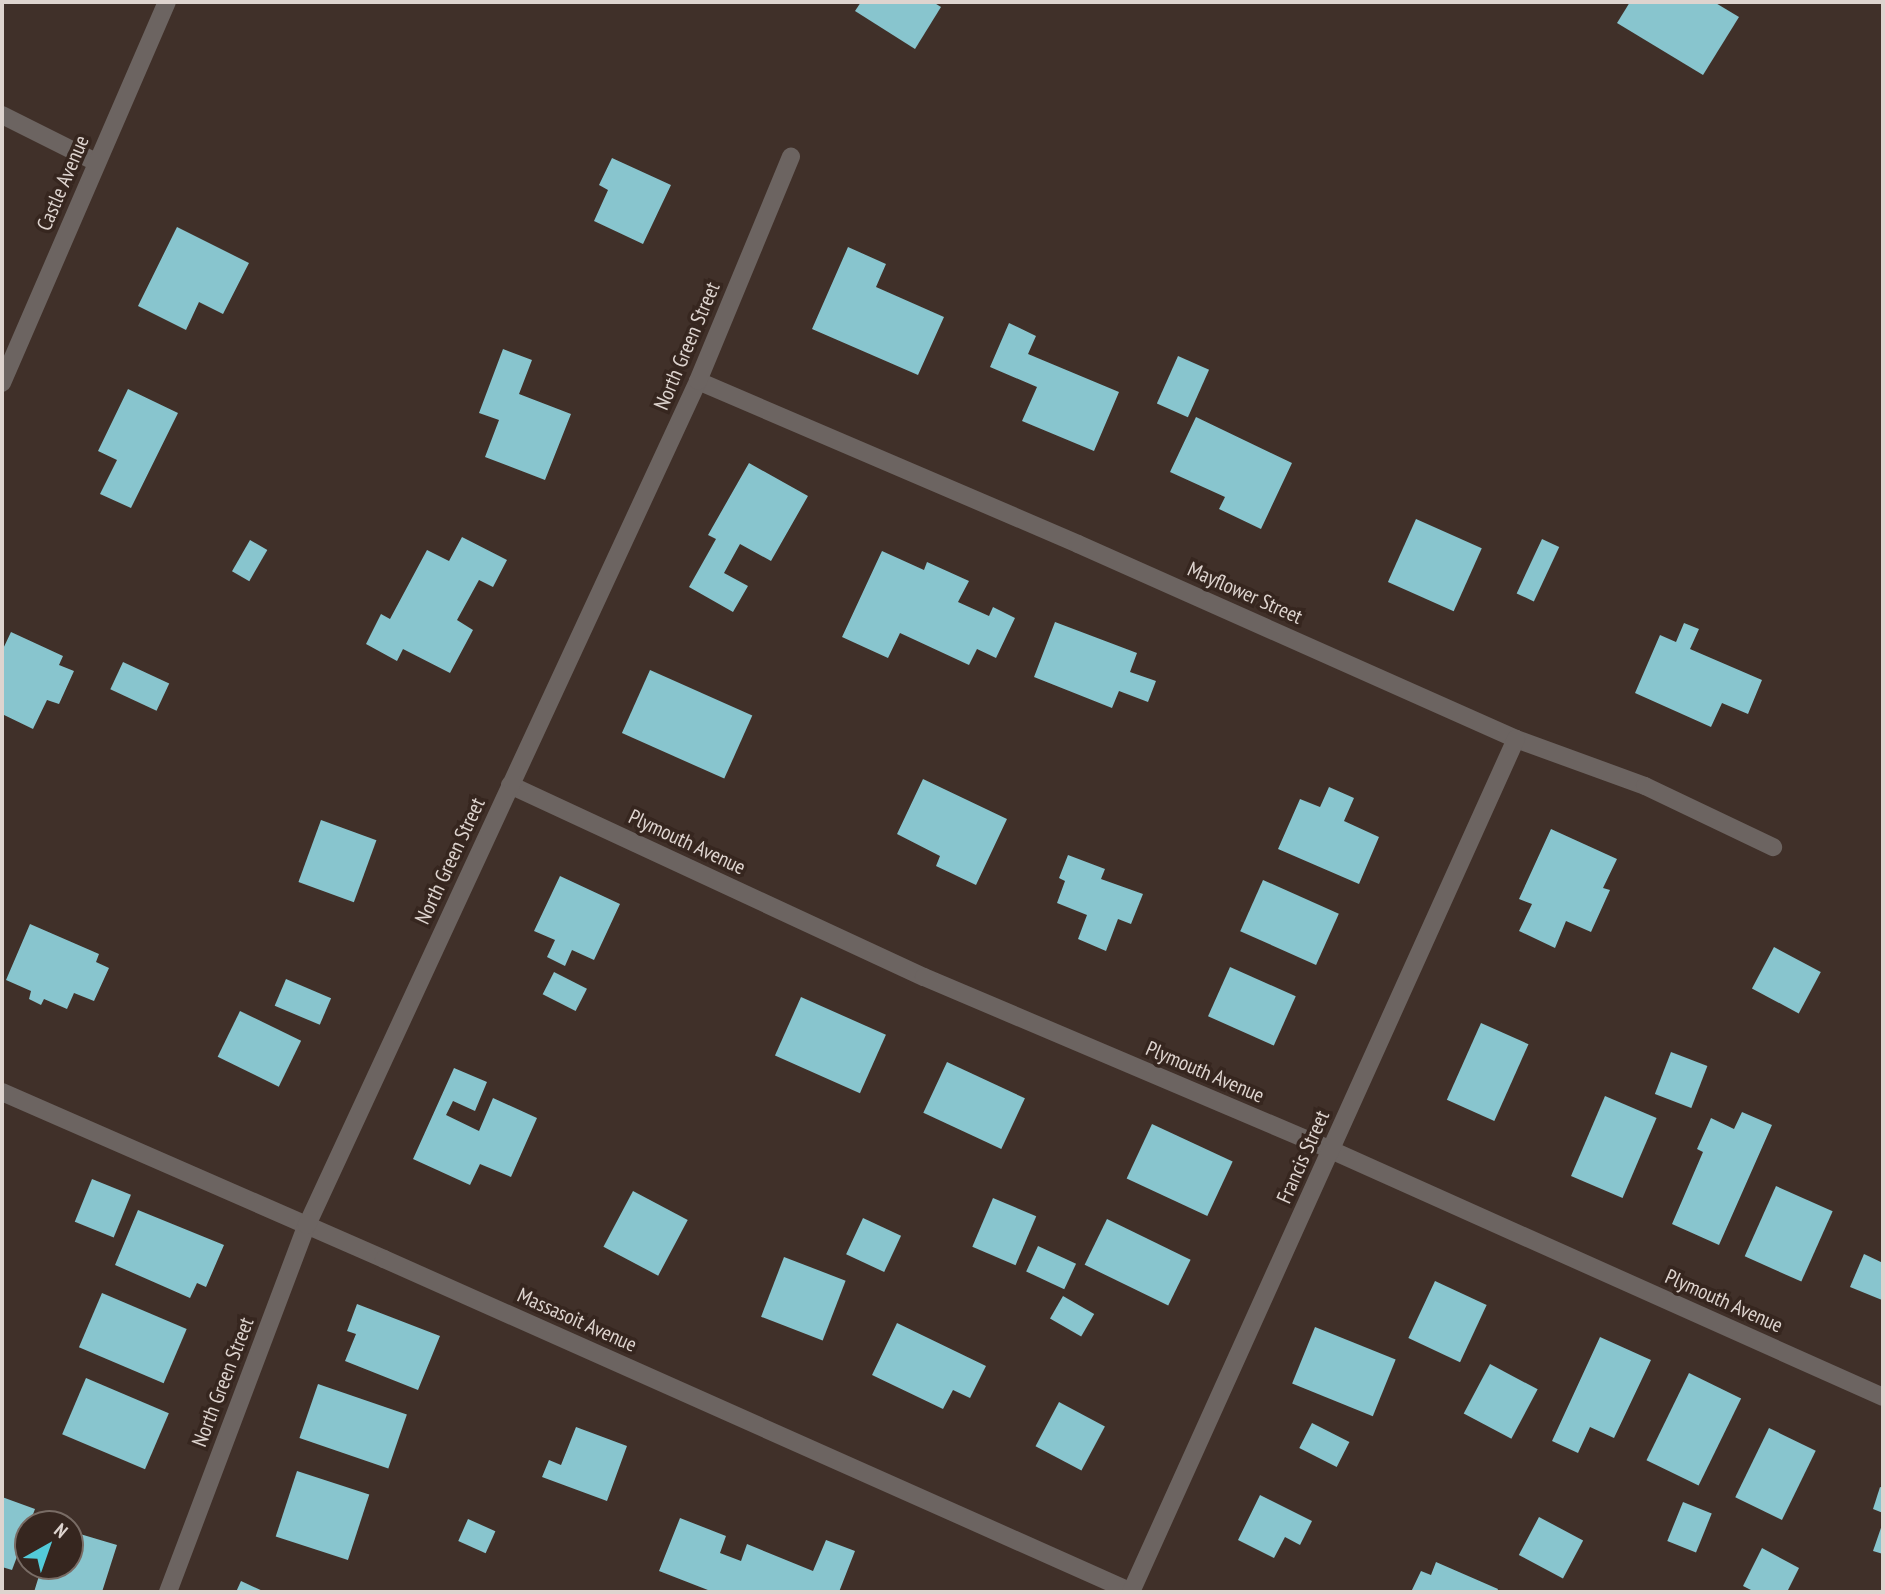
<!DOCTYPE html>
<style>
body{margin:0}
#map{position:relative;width:1885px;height:1594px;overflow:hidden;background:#403029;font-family:"PT Sans Narrow",sans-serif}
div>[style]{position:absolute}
.building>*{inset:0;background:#88c5ce;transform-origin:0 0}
.minor>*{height:18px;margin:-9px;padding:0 9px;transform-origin:9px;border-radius:9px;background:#6c6461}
span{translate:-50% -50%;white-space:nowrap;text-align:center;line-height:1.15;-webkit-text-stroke:7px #36261f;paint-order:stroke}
.street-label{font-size:21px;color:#ded4cf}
.frame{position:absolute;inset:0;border:4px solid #ded4cf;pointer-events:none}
.north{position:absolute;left:14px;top:1510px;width:70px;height:70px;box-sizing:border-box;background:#36261f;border:2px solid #796c65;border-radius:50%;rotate:40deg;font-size:19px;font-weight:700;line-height:28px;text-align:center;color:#ded4cf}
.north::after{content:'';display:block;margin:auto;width:24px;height:32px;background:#53cbda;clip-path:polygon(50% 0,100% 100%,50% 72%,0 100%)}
</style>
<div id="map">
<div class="building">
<div style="clip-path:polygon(861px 2px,933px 2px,941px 7px,915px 49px,855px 11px)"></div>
<div style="clip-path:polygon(1630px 2px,1714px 2px,1739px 17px,1703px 75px,1617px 23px)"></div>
<div style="clip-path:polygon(612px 158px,671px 185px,643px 244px,594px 221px,608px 190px,599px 185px)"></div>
<div style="clip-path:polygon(177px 227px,249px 263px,223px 314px,199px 302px,186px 330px,138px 306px)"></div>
<div style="clip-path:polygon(848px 247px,886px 264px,876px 287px,944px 317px,918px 375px,812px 329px)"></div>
<div style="clip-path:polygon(1009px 323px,1036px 336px,1028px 354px,1119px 392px,1094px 451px,1022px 421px,1037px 387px,990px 367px)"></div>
<div style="clip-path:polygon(503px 349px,532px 360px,519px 394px,571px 414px,545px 480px,485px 457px,499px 420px,479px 413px)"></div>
<div style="left:1178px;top:356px;width:34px;height:52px;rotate:24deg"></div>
<div style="clip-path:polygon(128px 389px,178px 413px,131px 508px,100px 494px,117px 460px,98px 451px)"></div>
<div style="clip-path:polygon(1196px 417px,1292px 463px,1261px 529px,1219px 509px,1225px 497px,1170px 472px)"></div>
<div style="clip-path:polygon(749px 463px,808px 496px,771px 561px,740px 544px,724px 573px,748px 586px,733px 612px,689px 587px,716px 539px,708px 535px)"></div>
<div style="left:1416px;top:519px;width:72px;height:69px;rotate:24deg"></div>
<div style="clip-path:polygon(462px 537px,507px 560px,493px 587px,479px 580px,457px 620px,473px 630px,450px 673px,403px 649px,397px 661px,366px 644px,381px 614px,390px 619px,427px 550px,449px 561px)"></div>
<div style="left:1542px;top:539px;width:19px;height:60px;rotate:25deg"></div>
<div style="left:250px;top:540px;width:20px;height:36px;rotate:30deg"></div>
<div style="clip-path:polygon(882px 551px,924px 570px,927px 562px,969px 581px,958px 602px,989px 616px,993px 607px,1015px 618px,996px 658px,977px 649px,969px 665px,900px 633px,888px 658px,842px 637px)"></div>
<div style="clip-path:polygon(1055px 622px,1137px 653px,1130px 672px,1156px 681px,1148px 702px,1119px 691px,1112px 708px,1034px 677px)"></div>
<div style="clip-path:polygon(1684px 623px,1699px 629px,1690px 649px,1762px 680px,1748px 714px,1722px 703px,1711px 727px,1635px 693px,1660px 635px,1676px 642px)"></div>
<div style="clip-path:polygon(11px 632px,63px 656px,59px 665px,74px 671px,59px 704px,47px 700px,33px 729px,2px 714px,2px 651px)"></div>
<div style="left:123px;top:662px;width:51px;height:30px;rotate:25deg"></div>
<div style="left:650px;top:670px;width:112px;height:69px;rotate:24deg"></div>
<div style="clip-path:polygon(923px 779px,1007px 819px,976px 885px,936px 866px,940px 856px,897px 834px)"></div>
<div style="clip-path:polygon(1329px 787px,1354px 798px,1344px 821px,1379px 837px,1359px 884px,1278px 849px,1300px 799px,1320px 807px)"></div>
<div style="left:321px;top:820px;width:59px;height:66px;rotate:20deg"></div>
<div style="clip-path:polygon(1551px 829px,1617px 859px,1603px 888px,1610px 890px,1591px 932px,1566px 921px,1555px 948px,1519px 931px,1532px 904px,1519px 899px)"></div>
<div style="clip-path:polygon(1068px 855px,1105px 869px,1101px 879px,1143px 894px,1131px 924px,1118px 919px,1106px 951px,1078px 939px,1087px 915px,1057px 903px,1065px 881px,1059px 878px)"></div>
<div style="clip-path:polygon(560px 876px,620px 904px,594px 960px,572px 950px,565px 966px,547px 957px,555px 940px,534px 931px)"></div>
<div style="left:1263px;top:880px;width:83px;height:56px;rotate:24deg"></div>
<div style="clip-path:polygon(30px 924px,99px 954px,96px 962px,109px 968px,94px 1001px,74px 993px,67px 1009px,44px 999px,41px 1005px,29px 999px,31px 991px,6px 980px)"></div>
<div style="left:1774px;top:947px;width:53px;height:47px;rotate:28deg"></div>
<div style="left:1230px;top:967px;width:72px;height:54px;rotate:24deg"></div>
<div style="left:554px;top:972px;width:37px;height:25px;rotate:27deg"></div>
<div style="left:286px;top:979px;width:49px;height:29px;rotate:23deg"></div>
<div style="left:801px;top:997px;width:93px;height:64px;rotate:24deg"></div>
<div style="left:240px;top:1011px;width:68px;height:51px;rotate:26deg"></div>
<div style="left:1481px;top:1023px;width:52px;height:84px;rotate:24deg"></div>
<div style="left:1671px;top:1052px;width:39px;height:45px;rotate:21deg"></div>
<div style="left:947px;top:1062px;width:86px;height:56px;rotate:25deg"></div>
<div style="clip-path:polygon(454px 1068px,487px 1082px,475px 1111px,453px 1101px,446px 1115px,479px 1131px,493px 1098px,537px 1118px,511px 1177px,480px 1164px,470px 1185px,413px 1159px)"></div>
<div style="left:1605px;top:1096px;width:56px;height:87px;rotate:23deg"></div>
<div style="clip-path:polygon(1742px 1112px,1772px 1125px,1719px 1245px,1672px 1224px,1703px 1152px,1697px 1149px,1711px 1118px,1734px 1129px)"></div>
<div style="left:1152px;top:1124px;width:89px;height:60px;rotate:25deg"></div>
<div style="left:92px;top:1179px;width:42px;height:46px;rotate:22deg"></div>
<div style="left:1776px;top:1186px;width:62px;height:77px;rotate:24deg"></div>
<div style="left:633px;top:1191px;width:62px;height:63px;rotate:28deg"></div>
<div style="left:993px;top:1198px;width:47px;height:53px;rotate:23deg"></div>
<div style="clip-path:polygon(138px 1210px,224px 1245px,206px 1287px,197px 1283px,190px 1298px,115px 1265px)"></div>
<div style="left:863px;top:1218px;width:42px;height:40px;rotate:25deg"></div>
<div style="left:1107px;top:1219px;width:93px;height:51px;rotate:26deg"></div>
<div style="left:1038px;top:1246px;width:42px;height:28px;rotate:25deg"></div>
<div style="clip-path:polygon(1864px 1254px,1883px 1263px,1882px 1300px,1850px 1287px)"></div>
<div style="left:784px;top:1257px;width:66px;height:64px;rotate:21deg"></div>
<div style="left:1435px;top:1281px;width:57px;height:63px;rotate:25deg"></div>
<div style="left:102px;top:1293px;width:92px;height:59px;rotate:23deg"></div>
<div style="left:1063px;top:1296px;width:36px;height:26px;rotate:30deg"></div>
<div style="clip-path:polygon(357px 1304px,440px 1336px,418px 1390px,345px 1361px,356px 1334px,347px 1331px)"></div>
<div style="clip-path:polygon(897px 1323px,986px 1366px,970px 1398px,953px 1390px,943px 1409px,872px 1375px)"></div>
<div style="left:1315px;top:1327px;width:87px;height:61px;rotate:22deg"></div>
<div style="clip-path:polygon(1600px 1337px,1651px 1360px,1614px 1438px,1590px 1427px,1578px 1453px,1552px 1441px)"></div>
<div style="left:1490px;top:1364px;width:54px;height:56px;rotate:28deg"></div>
<div style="left:1689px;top:1373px;width:58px;height:97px;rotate:26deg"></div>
<div style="left:86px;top:1378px;width:90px;height:61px;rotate:23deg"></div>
<div style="left:318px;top:1384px;width:94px;height:57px;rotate:19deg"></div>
<div style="left:1059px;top:1402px;width:52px;height:50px;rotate:28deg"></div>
<div style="left:1312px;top:1423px;width:42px;height:28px;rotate:27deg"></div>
<div style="clip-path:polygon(576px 1427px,627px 1446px,607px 1501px,542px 1477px,549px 1460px,561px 1465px)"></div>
<div style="left:1769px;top:1428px;width:52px;height:77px;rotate:26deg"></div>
<div style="left:297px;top:1471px;width:76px;height:69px;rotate:18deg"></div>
<div style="clip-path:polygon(1880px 1487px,1883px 1488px,1883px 1513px,1873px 1509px)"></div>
<div style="clip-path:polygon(1260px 1495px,1312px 1521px,1300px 1545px,1285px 1537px,1274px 1558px,1238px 1540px)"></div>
<div style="clip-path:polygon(2px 1497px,35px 1509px,12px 1570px,2px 1567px)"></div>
<div style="left:1683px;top:1502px;width:31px;height:42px;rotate:22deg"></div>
<div style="left:1539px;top:1517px;width:50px;height:43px;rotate:28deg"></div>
<div style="clip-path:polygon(680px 1518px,726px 1536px,720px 1553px,741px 1561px,747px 1544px,813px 1571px,826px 1540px,855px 1551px,839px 1592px,713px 1592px,659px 1571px)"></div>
<div style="left:468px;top:1519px;width:30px;height:24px;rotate:24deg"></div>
<div style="clip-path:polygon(1883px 1522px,1883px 1554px,1873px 1551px)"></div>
<div style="clip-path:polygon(70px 1531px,117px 1545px,102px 1592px,34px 1592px,42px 1566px,70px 1566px)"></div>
<div style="clip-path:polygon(1762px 1548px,1799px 1568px,1787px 1592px,1755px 1592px,1743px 1586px)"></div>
<div style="clip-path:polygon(1436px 1562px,1498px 1589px,1497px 1592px,1411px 1592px,1421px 1571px,1431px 1575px)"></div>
<div style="clip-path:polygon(241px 1581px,265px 1592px,236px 1592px)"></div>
</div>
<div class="minor">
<div style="left:2px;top:115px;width:105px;rotate:26.6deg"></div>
<div style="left:698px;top:381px;width:413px;rotate:23.2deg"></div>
<div style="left:1078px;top:544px;width:479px;rotate:24deg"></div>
<div style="left:1516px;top:739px;width:137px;rotate:20deg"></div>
<div style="left:1645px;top:786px;width:142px;rotate:25.5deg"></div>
<div style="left:2px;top:383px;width:415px;rotate:-66.6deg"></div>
<div style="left:510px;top:785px;width:456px;rotate:24.9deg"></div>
<div style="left:924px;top:977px;width:442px;rotate:23deg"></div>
<div style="left:1331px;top:1150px;width:605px;rotate:24.11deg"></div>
<div style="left:2px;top:1092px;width:417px;rotate:23.6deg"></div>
<div style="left:384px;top:1259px;width:819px;rotate:24deg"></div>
<div style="left:168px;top:1592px;width:392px;rotate:-69.3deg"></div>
<div style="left:307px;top:1225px;width:930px;rotate:-65.14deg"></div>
<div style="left:698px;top:381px;width:243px;rotate:-67.5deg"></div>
<div style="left:1131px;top:1592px;width:936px;rotate:-65.71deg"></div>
</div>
<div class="street-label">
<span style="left:63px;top:183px;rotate:-67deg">Castle Avenue</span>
<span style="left:687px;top:346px;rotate:-67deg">North Green Street</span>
<span style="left:1245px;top:593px;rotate:24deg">Mayflower Street</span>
<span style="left:687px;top:842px;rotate:25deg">Plymouth Avenue</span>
<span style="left:450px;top:861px;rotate:-65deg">North Green Street</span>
<span style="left:1205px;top:1072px;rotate:23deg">Plymouth Avenue</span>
<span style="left:1303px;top:1157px;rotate:-66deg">Francis Street</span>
<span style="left:1724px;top:1301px;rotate:24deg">Plymouth Avenue</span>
<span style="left:577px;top:1320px;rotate:24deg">Massasoit Avenue</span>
<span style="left:223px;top:1382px;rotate:-69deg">North Green Street</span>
</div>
<div class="frame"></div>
<div class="north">N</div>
</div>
